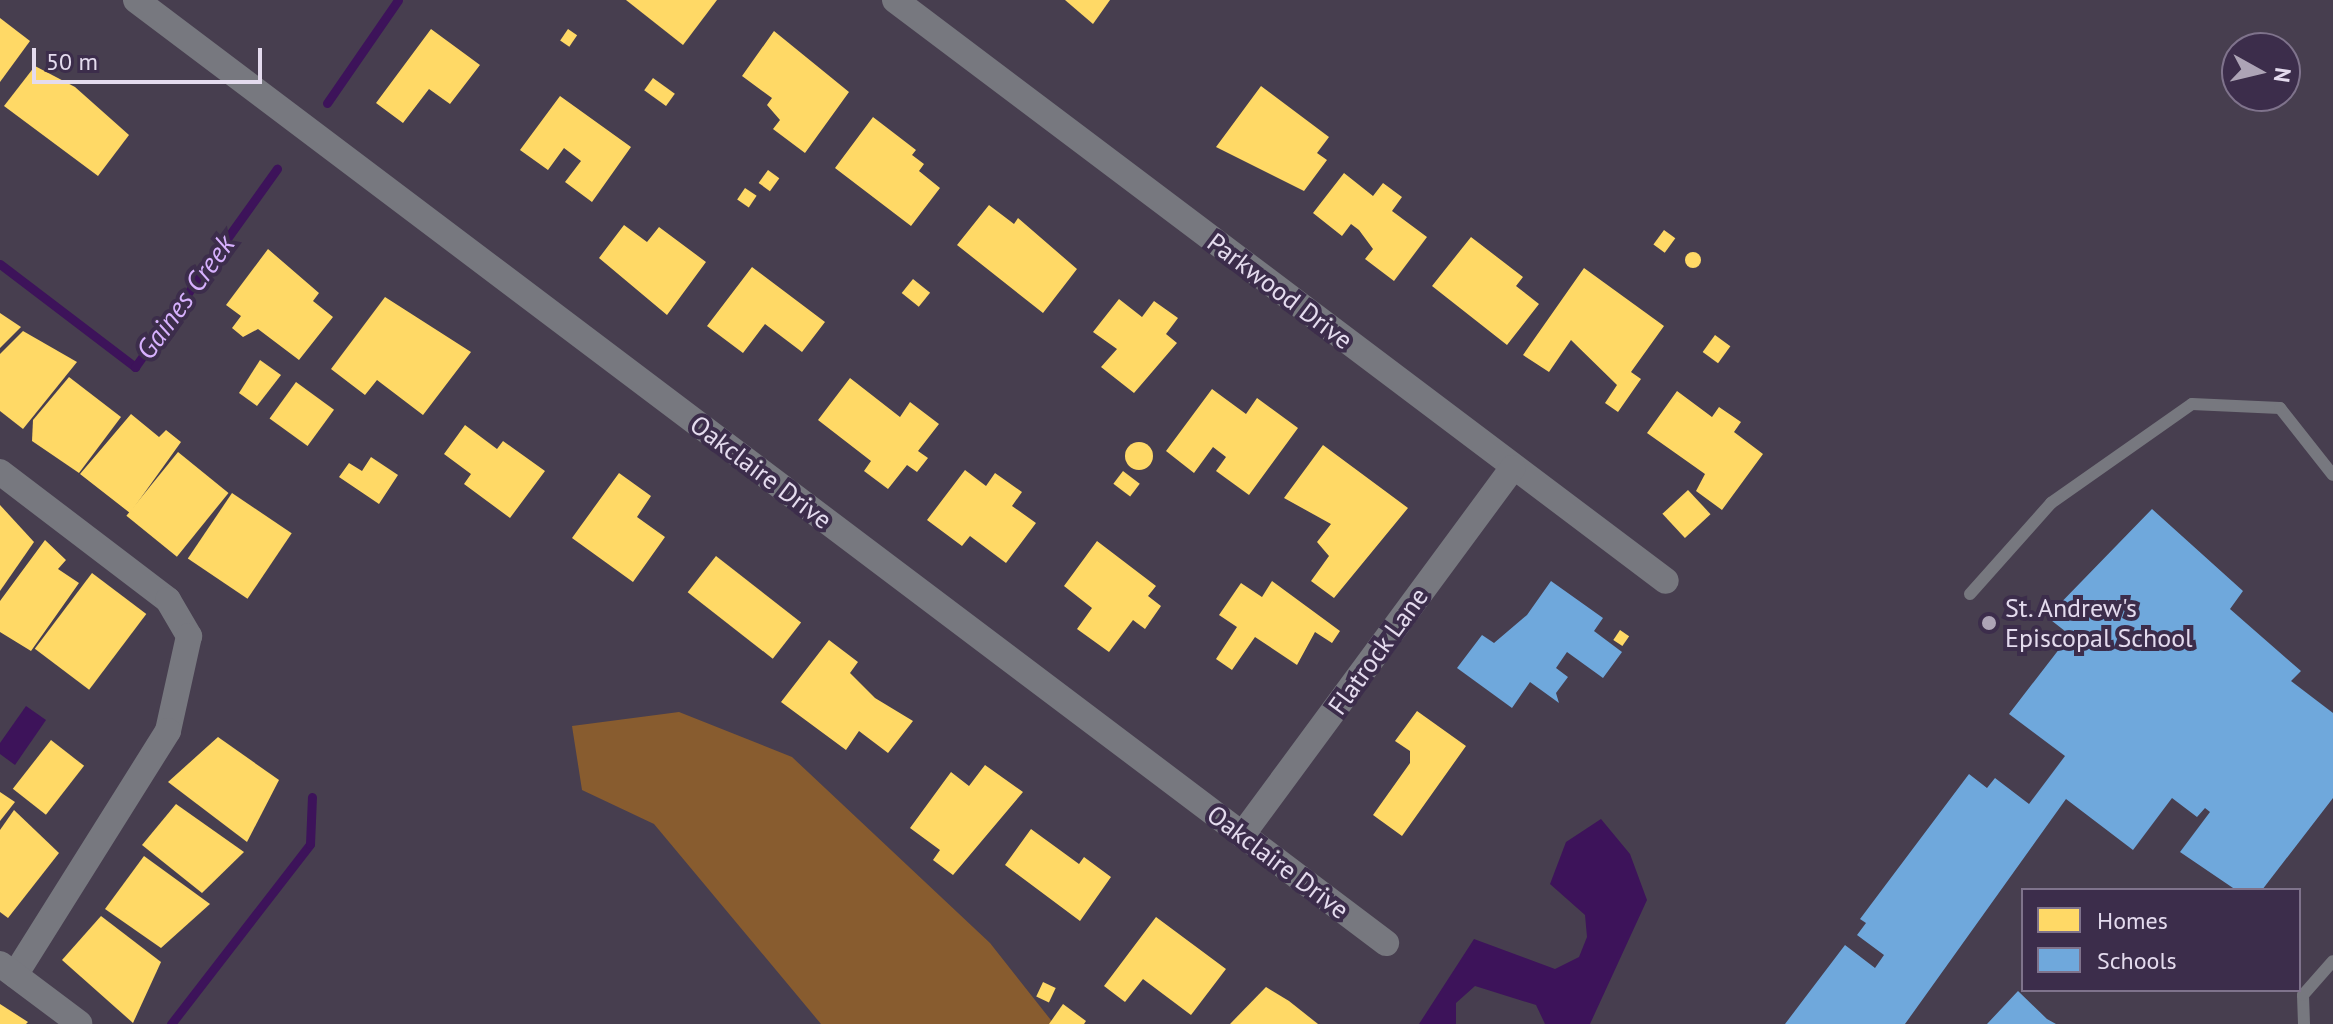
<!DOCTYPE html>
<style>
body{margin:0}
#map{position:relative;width:2333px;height:1024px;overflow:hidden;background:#473e4f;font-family:"PT Sans",sans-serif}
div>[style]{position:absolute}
.forest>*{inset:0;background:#885c2f}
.water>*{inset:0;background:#3d135a}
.homes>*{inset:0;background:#ffd966;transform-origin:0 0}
.round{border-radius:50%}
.schools>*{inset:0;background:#6fa8dc}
.stream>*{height:9px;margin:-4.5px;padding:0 4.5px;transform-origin:4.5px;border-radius:4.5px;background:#3d135a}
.service>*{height:12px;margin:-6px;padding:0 6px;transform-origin:6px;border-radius:6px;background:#77787f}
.minor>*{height:26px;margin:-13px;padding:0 13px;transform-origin:13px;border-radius:13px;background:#77787f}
.dots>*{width:22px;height:22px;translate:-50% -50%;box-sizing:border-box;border:4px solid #3c2d4b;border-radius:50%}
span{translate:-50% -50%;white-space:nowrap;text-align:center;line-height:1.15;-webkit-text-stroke:8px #3c2d4b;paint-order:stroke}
.street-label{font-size:26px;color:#e4dbee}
.poi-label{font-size:26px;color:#e4dbee}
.left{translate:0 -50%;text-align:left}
.water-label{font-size:28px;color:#d7b1fe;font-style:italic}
.legend{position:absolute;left:2021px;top:888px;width:280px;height:104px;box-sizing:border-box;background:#3c2d4b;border:2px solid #7f738c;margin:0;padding:10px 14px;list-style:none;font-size:24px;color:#e4dbee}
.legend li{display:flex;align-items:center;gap:16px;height:40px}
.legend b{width:40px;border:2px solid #7f738c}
.north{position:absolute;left:2221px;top:32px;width:80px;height:80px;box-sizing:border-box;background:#3c2d4b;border:2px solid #7f738c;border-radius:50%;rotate:98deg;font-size:22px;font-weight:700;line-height:32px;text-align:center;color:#e4dbee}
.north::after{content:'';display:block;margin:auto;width:28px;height:36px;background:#ada4b6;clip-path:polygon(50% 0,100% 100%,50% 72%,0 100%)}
.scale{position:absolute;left:32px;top:48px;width:230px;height:36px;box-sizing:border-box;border:4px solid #e4dbee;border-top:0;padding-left:10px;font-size:24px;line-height:28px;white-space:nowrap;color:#e4dbee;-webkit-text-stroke:6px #3c2d4b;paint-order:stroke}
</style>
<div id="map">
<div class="forest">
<div style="clip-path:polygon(679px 712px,792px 757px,990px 943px,1054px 1024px,821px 1024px,654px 824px,582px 790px,572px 726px)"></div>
</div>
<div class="water">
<div style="clip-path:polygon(26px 706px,46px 720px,15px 765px,0 754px,0 743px)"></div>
<div style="clip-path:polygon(1601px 819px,1630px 854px,1647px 900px,1590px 1024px,1545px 1024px,1536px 1005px,1475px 986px,1456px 1003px,1456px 1024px,1419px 1024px,1474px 939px,1555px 969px,1579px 957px,1587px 937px,1585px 915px,1550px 884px,1566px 842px)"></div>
</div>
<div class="homes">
<div style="clip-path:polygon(626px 0,717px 0,683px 45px)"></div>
<div style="clip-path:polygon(1065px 0,1110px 0,1093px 24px)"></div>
<div style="clip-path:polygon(0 18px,30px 41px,0 82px)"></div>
<div style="clip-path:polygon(431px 29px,480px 65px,450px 104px,429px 89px,403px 123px,376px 103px)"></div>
<div style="left:568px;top:29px;width:11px;height:14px;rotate:34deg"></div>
<div style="clip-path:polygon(774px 31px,849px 92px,805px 153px,773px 129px,780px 120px,767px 105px,772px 98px,742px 76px)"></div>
<div style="clip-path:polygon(35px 66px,75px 87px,129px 135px,98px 176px,4px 106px)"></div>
<div style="left:653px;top:78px;width:27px;height:15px;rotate:36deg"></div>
<div style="clip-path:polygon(1261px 86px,1329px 137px,1317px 153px,1327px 160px,1304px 191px,1216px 147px)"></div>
<div style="clip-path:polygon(560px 96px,631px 147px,592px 202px,565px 182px,581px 161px,564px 148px,548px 170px,520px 150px)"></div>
<div style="clip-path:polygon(873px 117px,916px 150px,912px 155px,924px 164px,919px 171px,940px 188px,911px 226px,835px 168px)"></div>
<div style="left:768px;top:170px;width:14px;height:16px;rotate:36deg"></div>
<div style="clip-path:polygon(1344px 173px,1373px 196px,1383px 183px,1402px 197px,1392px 211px,1427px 237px,1394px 281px,1365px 259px,1373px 249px,1359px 230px,1351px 224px,1342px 236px,1313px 213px)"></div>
<div style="left:745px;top:188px;width:14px;height:14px;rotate:34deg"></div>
<div style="clip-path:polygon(989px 205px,1014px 224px,1018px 218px,1077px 269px,1043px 313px,957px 245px)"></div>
<div style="clip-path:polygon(624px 225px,647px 242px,659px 227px,706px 262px,667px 315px,599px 258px)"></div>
<div style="left:1664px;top:230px;width:14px;height:18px;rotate:36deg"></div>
<div style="clip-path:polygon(1471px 237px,1523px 277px,1516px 286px,1539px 304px,1507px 345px,1432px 286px)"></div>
<div style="clip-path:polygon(268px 249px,319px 293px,313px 301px,333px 317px,299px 360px,258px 329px,243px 337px,232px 328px,241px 316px,226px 305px)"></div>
<div class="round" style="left:1685px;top:252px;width:16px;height:16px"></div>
<div style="clip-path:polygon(752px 267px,825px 322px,802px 352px,765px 324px,743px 353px,707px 326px)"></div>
<div style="clip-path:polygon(1584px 268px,1664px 326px,1631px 372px,1641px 379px,1618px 412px,1605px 403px,1617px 385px,1571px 340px,1549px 372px,1523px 355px)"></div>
<div style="left:913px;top:279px;width:22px;height:18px;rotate:39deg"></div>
<div style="clip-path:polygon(385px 297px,471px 352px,423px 415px,377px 380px,365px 395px,331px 369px)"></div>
<div style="clip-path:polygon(1119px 299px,1142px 317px,1154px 301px,1178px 318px,1166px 334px,1177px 343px,1134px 393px,1101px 367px,1117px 349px,1093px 332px)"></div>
<div style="clip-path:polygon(0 313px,21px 327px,0 348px)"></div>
<div style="clip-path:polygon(23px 331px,77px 362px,23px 429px,0 411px,0 354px)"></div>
<div style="left:1715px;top:335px;width:19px;height:21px;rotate:36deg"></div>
<div style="clip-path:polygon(260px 360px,281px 375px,257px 406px,239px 393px)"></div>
<div style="clip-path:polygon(69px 377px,121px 417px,79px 473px,32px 441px,33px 420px)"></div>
<div style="clip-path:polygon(850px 378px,900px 417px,910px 402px,939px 424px,918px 451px,928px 458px,917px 472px,907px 465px,888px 489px,864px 471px,871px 461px,818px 420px)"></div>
<div style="left:296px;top:382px;width:47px;height:45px;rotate:36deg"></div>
<div style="clip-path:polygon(1212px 389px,1246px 414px,1257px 398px,1298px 428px,1249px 495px,1216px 471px,1226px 457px,1213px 447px,1194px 473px,1166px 451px)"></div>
<div style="clip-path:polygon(1677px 391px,1712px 417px,1719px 407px,1741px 422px,1734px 432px,1763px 454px,1722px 510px,1696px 491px,1705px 474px,1647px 433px)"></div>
<div style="clip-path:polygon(131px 414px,159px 437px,166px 430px,181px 442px,130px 513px,80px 474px)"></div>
<div style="clip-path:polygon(465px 425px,497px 449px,503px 441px,545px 471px,510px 518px,464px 484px,471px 474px,444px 454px)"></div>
<div class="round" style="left:1125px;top:442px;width:28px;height:28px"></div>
<div style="clip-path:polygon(1323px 445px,1408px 508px,1334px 598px,1311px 581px,1329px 556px,1317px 542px,1331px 524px,1284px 498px)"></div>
<div style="left:178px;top:452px;width:65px;height:82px;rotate:39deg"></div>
<div style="clip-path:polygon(371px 457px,398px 475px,379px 504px,339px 477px,349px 463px,362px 471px)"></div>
<div style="clip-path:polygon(965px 470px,986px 486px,995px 473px,1022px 492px,1012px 506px,1036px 523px,1006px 563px,970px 536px,962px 546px,927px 520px)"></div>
<div style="left:1123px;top:471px;width:21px;height:16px;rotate:37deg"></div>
<div style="clip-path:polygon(619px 473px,651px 496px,637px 517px,665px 537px,633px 582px,572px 538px)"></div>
<div style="left:1688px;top:490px;width:33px;height:35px;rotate:47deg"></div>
<div style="left:232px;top:493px;width:72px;height:79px;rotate:34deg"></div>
<div style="clip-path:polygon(0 505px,34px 542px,0 591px)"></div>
<div style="clip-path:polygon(45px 540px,66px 560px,58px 569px,79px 583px,31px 651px,0 632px,0 601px)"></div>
<div style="clip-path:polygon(1097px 541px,1156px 586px,1148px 596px,1161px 606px,1145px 629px,1133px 620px,1109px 652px,1077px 629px,1092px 608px,1064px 586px)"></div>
<div style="left:716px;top:556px;width:108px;height:46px;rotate:38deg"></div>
<div style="left:92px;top:573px;width:68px;height:95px;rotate:37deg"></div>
<div style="clip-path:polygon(1272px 581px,1340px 631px,1332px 643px,1315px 632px,1297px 665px,1255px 637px,1232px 670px,1216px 659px,1237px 627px,1219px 615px,1241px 583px,1262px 597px)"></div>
<div style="left:1620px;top:630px;width:11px;height:12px;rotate:34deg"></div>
<div style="clip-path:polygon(829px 640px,858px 662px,850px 673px,875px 698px,913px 721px,888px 753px,859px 731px,846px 750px,781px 702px)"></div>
<div style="clip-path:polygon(1417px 711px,1466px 746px,1402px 836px,1373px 815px,1410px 763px,1410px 751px,1395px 741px)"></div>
<div style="clip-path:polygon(218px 737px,279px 780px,247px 842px,168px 782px)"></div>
<div style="left:51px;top:740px;width:42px;height:62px;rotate:38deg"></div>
<div style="clip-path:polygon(985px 765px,1023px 792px,953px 875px,933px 860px,940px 850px,910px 828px,951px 772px,969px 786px)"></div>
<div style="clip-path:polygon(0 792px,15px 802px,0 821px)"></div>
<div style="clip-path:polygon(176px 804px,244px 852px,202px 893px,142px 845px)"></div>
<div style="clip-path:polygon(14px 810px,59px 853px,8px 918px,0 912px,0 830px)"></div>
<div style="clip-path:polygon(1031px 829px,1079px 864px,1084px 857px,1111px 877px,1080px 921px,1005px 865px)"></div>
<div style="clip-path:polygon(144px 856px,210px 904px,161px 948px,105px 909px)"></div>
<div style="clip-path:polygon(101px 916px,161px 962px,133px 1023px,62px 960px)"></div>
<div style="clip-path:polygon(1156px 917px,1226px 969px,1191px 1015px,1143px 979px,1125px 1002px,1104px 986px)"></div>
<div style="left:1043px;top:982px;width:14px;height:16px;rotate:25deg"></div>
<div style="clip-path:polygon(1266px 987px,1289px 1001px,1318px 1024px,1230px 1024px)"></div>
<div style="clip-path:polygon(0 1004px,28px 1022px,26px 1024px,0 1024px)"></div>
<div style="clip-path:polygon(1063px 1004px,1086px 1021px,1084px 1024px,1049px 1024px)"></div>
</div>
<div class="schools">
<div style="clip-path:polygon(2152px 509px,2243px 591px,2230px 609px,2301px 671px,2291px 681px,2333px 713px,2333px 798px,2262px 890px,2236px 890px,2180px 852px,2210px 812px,2205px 808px,2197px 817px,2172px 798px,2133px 850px,2066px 799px,1905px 1024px,1785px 1024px,1845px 945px,1875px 968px,1884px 955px,1857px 935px,1866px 923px,1860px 919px,1969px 774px,1987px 788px,1995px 778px,2029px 804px,2065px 756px,2009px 714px,2070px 635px,2047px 617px)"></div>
<div style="clip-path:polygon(1551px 581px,1603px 618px,1594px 631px,1622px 652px,1603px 678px,1567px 652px,1556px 668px,1568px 677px,1556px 693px,1559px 703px,1530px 682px,1512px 708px,1457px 668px,1482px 635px,1494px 643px,1527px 615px)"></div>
<div style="clip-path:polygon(2018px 991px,2047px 1019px,2056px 1024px,1987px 1024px)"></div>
</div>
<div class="stream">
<div style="left:327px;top:103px;width:125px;rotate:-55.4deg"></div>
<div style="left:0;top:264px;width:170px;rotate:37.3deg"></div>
<div style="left:135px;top:367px;width:244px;rotate:-54.4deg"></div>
<div style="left:171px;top:1024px;width:227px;rotate:-52.3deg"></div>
<div style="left:310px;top:844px;width:47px;rotate:-87.6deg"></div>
</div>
<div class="service">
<div style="left:1970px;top:594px;width:122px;rotate:-48.3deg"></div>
<div style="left:2051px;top:503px;width:172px;rotate:-35.1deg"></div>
<div style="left:2192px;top:404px;width:88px;rotate:2.6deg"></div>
<div style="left:2280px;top:408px;width:85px;rotate:51.7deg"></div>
<div style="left:2304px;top:1024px;width:29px;rotate:-92deg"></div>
<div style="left:2303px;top:995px;width:45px;rotate:-48.6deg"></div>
</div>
<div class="minor">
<div style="left:136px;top:0;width:1566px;rotate:37.03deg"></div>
<div style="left:895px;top:0;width:965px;rotate:37deg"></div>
<div style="left:0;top:472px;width:211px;rotate:37.3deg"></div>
<div style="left:168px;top:600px;width:42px;rotate:59.7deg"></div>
<div style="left:189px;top:636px;width:97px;rotate:102.5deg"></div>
<div style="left:168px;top:731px;width:288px;rotate:122.1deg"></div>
<div style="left:1242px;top:835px;width:456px;rotate:-53.6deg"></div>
<div style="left:0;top:964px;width:99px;rotate:36.8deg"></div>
</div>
<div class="dots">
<div style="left:1989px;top:623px;background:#ada4b6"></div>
</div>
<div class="street-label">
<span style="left:1280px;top:291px;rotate:37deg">Parkwood Drive</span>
<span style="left:761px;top:472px;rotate:37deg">Oakclaire Drive</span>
<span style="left:1378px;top:651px;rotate:-54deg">Flatrock Lane</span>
<span style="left:1278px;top:862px;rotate:37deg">Oakclaire Drive</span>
</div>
<div class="poi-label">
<span class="left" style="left:2005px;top:623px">St. Andrew's<br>Episcopal School</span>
</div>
<div class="water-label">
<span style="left:185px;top:297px;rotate:-54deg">Gaines Creek</span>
</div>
<ul class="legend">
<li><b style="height:22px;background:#ffd966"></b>Homes</li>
<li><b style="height:22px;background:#6fa8dc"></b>Schools</li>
</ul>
<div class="north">N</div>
<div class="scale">50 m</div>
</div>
